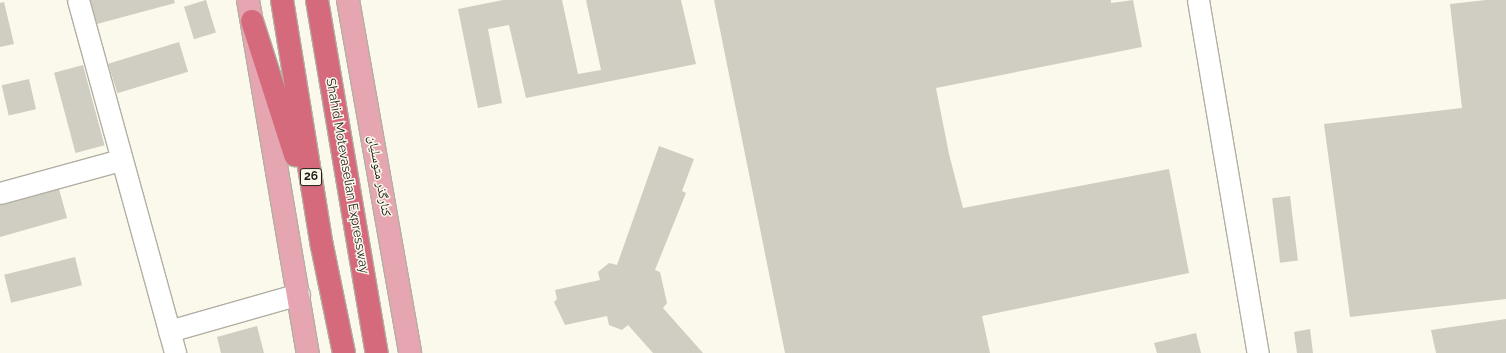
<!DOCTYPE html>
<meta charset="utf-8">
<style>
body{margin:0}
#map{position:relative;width:1506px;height:353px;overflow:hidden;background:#fbf8ec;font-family:Raleway,"Noto Naskh Arabic",sans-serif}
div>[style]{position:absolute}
.building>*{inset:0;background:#d0cec2;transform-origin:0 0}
.roads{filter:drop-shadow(1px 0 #b2afa4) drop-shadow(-1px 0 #b2afa4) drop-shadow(0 1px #b2afa4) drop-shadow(0 -1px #b2afa4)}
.minor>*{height:21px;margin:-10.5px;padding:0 10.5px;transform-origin:10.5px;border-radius:10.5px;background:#fff}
.major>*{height:22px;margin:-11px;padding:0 11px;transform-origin:11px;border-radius:11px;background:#e6a6b1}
.highway>*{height:22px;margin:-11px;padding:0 11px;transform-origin:11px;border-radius:11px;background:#d66a7d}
span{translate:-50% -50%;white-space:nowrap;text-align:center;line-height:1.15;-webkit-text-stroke:3px #fbf8ec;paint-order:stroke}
.shield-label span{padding:1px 3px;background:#fbf8ec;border:1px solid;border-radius:3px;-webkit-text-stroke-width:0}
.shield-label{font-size:12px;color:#1e1d19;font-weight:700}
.street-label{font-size:13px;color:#1e1d19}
</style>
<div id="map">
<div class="building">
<div style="clip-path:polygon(90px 0,174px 0,175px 3px,97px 24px)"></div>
<div style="left:206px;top:0;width:34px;height:23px;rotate:73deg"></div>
<div style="clip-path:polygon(503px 0,562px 0,578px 74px,601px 70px,586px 0,681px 0,696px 64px,526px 98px,509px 25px,488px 29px,502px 103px,478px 108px,458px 9px)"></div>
<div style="clip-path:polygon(714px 0,1111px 0,1111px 3px,1133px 0,1142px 47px,936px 88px,949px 154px,963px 208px,1169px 169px,1189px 273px,982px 316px,990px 353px,785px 353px)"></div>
<div style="clip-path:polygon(1486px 0,1506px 0,1506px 299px,1350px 317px,1324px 124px,1462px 108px,1450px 4px)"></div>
<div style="clip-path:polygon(4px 2px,14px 44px,0 47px,0 3px)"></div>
<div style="left:179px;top:42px;width:31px;height:74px;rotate:73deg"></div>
<div style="left:83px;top:65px;width:83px;height:30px;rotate:75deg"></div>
<div style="left:29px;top:79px;width:31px;height:28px;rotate:77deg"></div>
<div style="clip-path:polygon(659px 146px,694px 159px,682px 191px,686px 193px,655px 270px,660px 272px,667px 303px,663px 308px,703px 353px,653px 353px,628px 325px,622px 330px,609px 325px,607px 316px,565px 325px,554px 302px,557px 299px,555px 290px,600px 280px,598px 272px,609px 263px,617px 265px)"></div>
<div style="clip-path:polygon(59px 189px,67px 218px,0 237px,0 205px)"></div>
<div style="left:1290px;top:196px;width:65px;height:18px;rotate:83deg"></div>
<div style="left:75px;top:257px;width:29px;height:73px;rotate:76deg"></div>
<div style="clip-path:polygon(1506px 319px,1506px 353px,1436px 353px,1431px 330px)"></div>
<div style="clip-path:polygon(257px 326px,264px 353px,221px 353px,217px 337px)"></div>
<div style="clip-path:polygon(1310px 329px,1313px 353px,1297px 353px,1294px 332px)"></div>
<div style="clip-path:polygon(1196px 333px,1201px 353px,1157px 353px,1154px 343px)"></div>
</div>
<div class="roads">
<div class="minor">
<div style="left:78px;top:0;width:366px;rotate:74.6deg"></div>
<div style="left:1198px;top:0;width:358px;rotate:80.4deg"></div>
<div style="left:0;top:193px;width:125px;rotate:-15.3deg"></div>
<div style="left:169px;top:331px;width:135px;rotate:-15.9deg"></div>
</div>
<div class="major">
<div style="left:248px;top:0;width:358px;rotate:80.4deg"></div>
<div style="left:348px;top:0;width:358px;rotate:80deg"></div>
</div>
<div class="highway">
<div style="left:282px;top:0;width:249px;rotate:80.8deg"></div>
<div style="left:322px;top:246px;width:109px;rotate:78.4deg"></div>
<div style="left:317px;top:0;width:358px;rotate:80.4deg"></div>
<div style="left:252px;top:21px;width:141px;rotate:72.2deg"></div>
</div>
</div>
<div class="shield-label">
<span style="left:311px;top:177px">26</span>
</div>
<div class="street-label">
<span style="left:347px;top:176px;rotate:80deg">Shahid Motevaselian Expressway</span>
<span style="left:379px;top:176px;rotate:80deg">کنارگذر متوسلیان</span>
</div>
</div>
